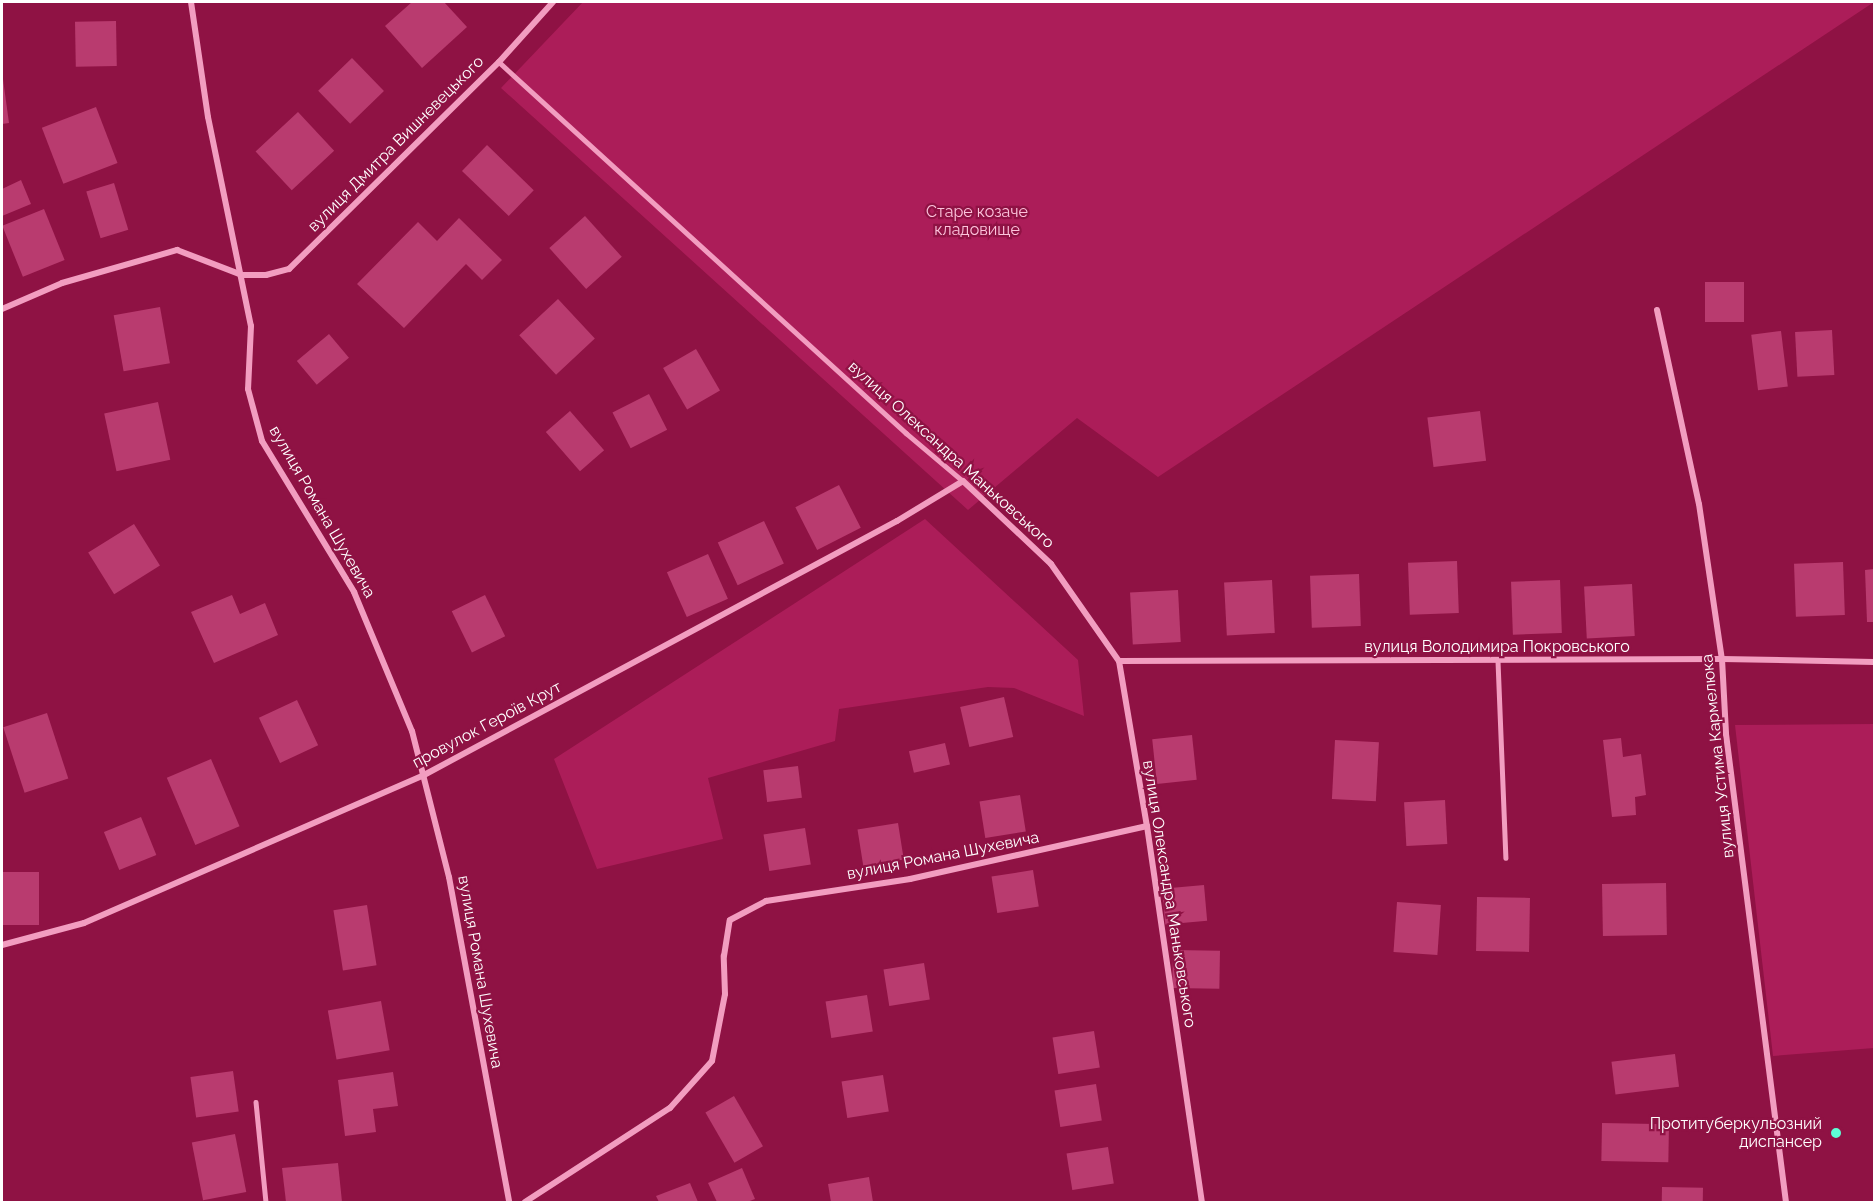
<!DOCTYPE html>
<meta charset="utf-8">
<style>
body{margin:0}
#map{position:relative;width:1876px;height:1204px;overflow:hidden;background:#8f1244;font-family:Raleway,sans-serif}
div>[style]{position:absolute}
.green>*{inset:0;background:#ac1d59}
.building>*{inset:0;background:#b93b6f;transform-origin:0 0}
.lane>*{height:4.5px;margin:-2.25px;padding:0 2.25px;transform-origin:2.25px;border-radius:2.25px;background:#f29dc0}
.street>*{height:6px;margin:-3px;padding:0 3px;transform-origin:3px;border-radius:3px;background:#f29dc0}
.dots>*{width:16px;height:16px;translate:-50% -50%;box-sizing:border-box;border:3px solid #8f1244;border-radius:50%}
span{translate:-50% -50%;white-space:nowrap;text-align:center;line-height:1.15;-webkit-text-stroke:4.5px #8f1244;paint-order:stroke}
.street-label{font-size:16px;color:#fff}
.park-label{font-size:16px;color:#fdc4dc}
.poi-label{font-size:16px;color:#fff}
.right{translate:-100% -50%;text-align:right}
.frame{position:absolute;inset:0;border:3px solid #fff;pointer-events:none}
</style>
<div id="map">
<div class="green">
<div style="clip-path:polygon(583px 2px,1874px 2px,1158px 477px,1077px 418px,968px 510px,501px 88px)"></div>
<div style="clip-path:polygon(925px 519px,1078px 660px,1084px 716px,1014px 688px,988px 687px,839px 709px,835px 741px,708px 778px,723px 839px,597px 869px,554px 759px)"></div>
<div style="clip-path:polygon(1874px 724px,1874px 1048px,1773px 1056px,1735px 725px)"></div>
</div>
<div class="building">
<div style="clip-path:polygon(412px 2px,444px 2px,467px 27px,422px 68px,385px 26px)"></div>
<div style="left:116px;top:21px;width:45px;height:41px;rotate:89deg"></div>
<div style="left:352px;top:58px;width:46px;height:47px;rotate:46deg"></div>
<div style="clip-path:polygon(2px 72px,9px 123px,2px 124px)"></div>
<div style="left:96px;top:107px;width:60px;height:58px;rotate:69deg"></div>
<div style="left:298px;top:112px;width:53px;height:58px;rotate:47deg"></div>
<div style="left:487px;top:145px;width:65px;height:36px;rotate:44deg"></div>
<div style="clip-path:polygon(21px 180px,31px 204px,2px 216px,2px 189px)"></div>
<div style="left:114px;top:183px;width:49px;height:29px;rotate:73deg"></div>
<div style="left:44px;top:209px;width:55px;height:45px;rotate:68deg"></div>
<div style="left:585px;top:216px;width:55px;height:48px;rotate:48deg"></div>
<div style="clip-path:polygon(459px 218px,502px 260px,482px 280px,466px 264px,404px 328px,357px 284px,418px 222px,437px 241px)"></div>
<div style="left:1705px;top:282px;width:39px;height:40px"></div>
<div style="left:558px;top:299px;width:54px;height:53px;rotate:47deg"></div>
<div style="left:160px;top:307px;width:57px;height:47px;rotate:80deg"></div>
<div style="left:1832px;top:330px;width:45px;height:37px;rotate:87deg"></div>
<div style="left:1781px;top:331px;width:56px;height:30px;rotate:83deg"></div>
<div style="left:329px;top:334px;width:31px;height:42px;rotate:50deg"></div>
<div style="left:696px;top:349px;width:48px;height:38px;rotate:60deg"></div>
<div style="left:649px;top:394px;width:40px;height:41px;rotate:63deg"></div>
<div style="left:158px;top:402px;width:59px;height:55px;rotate:78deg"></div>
<div style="left:570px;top:411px;width:52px;height:32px;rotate:49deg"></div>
<div style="left:1480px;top:411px;width:50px;height:53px;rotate:83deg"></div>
<div style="left:839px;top:485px;width:48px;height:49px;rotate:63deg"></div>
<div style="left:764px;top:521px;width:47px;height:51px;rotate:65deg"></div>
<div style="left:134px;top:524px;width:49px;height:54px;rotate:58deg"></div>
<div style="left:708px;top:554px;width:49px;height:45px;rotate:66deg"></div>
<div style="left:1457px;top:561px;width:52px;height:49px;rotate:88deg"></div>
<div style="left:1843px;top:562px;width:53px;height:49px;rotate:88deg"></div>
<div style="clip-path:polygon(1874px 569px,1874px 622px,1867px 622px,1865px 570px)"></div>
<div style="left:1359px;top:574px;width:52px;height:49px;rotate:88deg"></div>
<div style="left:1272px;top:580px;width:53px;height:48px;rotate:87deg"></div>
<div style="left:1560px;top:580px;width:53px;height:49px;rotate:88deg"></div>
<div style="left:1632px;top:584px;width:52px;height:48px;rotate:87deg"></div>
<div style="left:1178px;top:590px;width:52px;height:48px;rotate:87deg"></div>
<div style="clip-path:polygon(232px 595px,240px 614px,265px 603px,278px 635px,214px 663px,191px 612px)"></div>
<div style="left:485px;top:595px;width:46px;height:37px;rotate:64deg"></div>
<div style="left:1004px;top:697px;width:41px;height:45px;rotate:77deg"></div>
<div style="left:297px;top:700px;width:50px;height:42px;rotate:65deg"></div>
<div style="left:47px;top:713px;width:69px;height:46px;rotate:72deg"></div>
<div style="left:1192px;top:735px;width:45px;height:40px;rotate:84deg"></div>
<div style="clip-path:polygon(1621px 738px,1623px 757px,1641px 754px,1646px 795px,1635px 797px,1636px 815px,1612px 817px,1603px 740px)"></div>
<div style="left:1335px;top:740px;width:44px;height:59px;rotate:3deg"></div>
<div style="left:945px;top:743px;width:22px;height:37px;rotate:77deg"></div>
<div style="left:211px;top:759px;width:73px;height:48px;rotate:67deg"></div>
<div style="left:798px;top:766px;width:32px;height:35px;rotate:83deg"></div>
<div style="left:1020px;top:795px;width:37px;height:41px;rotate:81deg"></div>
<div style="left:1445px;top:800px;width:44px;height:41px;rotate:87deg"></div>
<div style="left:141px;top:817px;width:41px;height:40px;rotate:68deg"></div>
<div style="left:898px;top:823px;width:37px;height:41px;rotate:81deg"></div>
<div style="left:805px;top:828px;width:37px;height:42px;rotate:81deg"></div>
<div style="left:1033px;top:870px;width:37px;height:42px;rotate:81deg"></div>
<div style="left:2px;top:872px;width:37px;height:53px"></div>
<div style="left:1666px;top:883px;width:52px;height:64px;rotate:89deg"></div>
<div style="left:1204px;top:885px;width:36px;height:42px;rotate:85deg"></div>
<div style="left:1477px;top:897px;width:53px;height:54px;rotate:1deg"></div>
<div style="left:1397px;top:902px;width:44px;height:50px;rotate:4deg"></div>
<div style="left:367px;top:905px;width:61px;height:34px;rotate:81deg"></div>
<div style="left:1173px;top:950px;width:47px;height:38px;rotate:1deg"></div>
<div style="left:924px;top:963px;width:37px;height:41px;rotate:81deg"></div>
<div style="left:867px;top:995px;width:37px;height:42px;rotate:81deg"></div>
<div style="left:381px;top:1001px;width:50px;height:54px;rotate:80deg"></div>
<div style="left:1094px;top:1031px;width:37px;height:42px;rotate:81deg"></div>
<div style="left:1675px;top:1054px;width:33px;height:64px;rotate:83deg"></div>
<div style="left:233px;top:1071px;width:41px;height:43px;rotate:82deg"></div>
<div style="clip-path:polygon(393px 1072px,398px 1106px,373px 1109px,376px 1132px,345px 1136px,338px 1080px)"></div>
<div style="left:883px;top:1075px;width:37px;height:42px;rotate:81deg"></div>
<div style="left:1096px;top:1084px;width:37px;height:42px;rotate:81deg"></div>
<div style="left:734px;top:1096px;width:58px;height:33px;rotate:60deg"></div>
<div style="left:1602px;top:1123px;width:67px;height:38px;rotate:1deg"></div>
<div style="left:235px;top:1134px;width:59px;height:44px;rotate:79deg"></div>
<div style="left:1108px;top:1147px;width:37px;height:42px;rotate:81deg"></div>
<div style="clip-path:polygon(338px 1163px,342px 1202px,286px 1202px,282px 1168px)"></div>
<div style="clip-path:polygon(742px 1168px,755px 1199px,747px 1202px,717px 1202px,708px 1183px)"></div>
<div style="clip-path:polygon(869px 1177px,873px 1202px,831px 1202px,828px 1184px)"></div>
<div style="clip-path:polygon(690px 1183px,698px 1202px,659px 1202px,656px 1196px)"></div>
<div style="left:1662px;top:1187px;width:41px;height:15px;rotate:1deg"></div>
</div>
<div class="lane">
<div style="left:499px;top:62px;width:551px;rotate:42.35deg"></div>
<div style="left:906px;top:433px;width:75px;rotate:40.1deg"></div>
<div style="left:1498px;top:661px;width:197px;rotate:87.7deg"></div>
<div style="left:256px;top:1102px;width:100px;rotate:84.3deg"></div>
</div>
<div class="street">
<div style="left:191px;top:2px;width:116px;rotate:81.6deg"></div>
<div style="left:208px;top:117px;width:213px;rotate:78.4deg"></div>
<div style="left:251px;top:326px;width:63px;rotate:92.7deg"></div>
<div style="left:248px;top:389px;width:54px;rotate:74.9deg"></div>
<div style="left:262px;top:441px;width:177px;rotate:58.6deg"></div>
<div style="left:354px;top:592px;width:151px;rotate:67.4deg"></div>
<div style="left:412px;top:731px;width:151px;rotate:75.8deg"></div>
<div style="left:449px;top:877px;width:330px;rotate:79.5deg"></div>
<div style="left:2px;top:309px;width:65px;rotate:-23.4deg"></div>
<div style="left:62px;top:283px;width:120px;rotate:-16deg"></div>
<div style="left:177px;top:250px;width:70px;rotate:21deg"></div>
<div style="left:242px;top:275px;width:24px"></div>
<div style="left:266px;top:275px;width:24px;rotate:-15deg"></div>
<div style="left:289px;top:269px;width:295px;rotate:-44.6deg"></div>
<div style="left:499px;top:62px;width:81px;rotate:-48deg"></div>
<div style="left:1657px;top:310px;width:198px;rotate:77.8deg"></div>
<div style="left:1699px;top:504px;width:157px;rotate:81.6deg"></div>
<div style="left:1722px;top:659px;width:75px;rotate:86.9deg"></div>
<div style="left:1726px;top:734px;width:472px;rotate:82.7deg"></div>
<div style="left:1119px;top:661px;width:603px;rotate:-0.19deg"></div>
<div style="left:1722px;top:659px;width:152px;rotate:1.1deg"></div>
<div style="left:2px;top:945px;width:85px;rotate:-15deg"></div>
<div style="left:84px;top:923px;width:371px;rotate:-23.5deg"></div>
<div style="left:424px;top:775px;width:537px;rotate:-28.24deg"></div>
<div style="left:897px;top:521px;width:77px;rotate:-31.2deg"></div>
<div style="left:963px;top:481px;width:121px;rotate:43.3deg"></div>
<div style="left:1051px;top:564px;width:118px;rotate:55deg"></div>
<div style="left:1119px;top:661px;width:167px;rotate:80.4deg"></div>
<div style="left:1147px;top:826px;width:380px;rotate:81.7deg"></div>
<div style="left:525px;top:1202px;width:173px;rotate:-33deg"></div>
<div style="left:670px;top:1108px;width:63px;rotate:-48.2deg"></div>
<div style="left:712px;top:1061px;width:68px;rotate:-79deg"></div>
<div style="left:725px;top:994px;width:38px;rotate:-92deg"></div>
<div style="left:724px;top:956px;width:36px;rotate:-81deg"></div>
<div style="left:730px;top:920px;width:41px;rotate:-27.8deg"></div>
<div style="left:766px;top:901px;width:146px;rotate:-8.7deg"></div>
<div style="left:910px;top:879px;width:243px;rotate:-12.6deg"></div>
</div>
<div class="dots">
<div style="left:1836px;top:1133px;background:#5dffd6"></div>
</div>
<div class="street-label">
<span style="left:396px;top:144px;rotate:-45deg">вулиця Дмитра Вишневецького</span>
<span style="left:951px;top:455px;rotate:42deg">вулиця Олександра Маньковського</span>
<span style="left:322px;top:512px;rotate:60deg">вулиця Романа Шухевича</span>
<span style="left:1497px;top:647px">вулиця Володимира Покровського</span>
<span style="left:487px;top:725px;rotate:-28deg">провулок Героїв Крут</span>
<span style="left:1718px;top:756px;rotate:-96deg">вулиця Устима Кармелюка</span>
<span style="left:943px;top:856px;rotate:-11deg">вулиця Романа Шухевича</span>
<span style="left:1169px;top:894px;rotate:81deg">вулиця Олександра Маньковського</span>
<span style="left:480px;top:972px;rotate:80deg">вулиця Романа Шухевича</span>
</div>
<div class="park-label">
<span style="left:977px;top:221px">Старе козаче<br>кладовище</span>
</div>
<div class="poi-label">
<span class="right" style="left:1822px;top:1133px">Протитуберкульозний<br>диспансер</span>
</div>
<div class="frame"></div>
</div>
